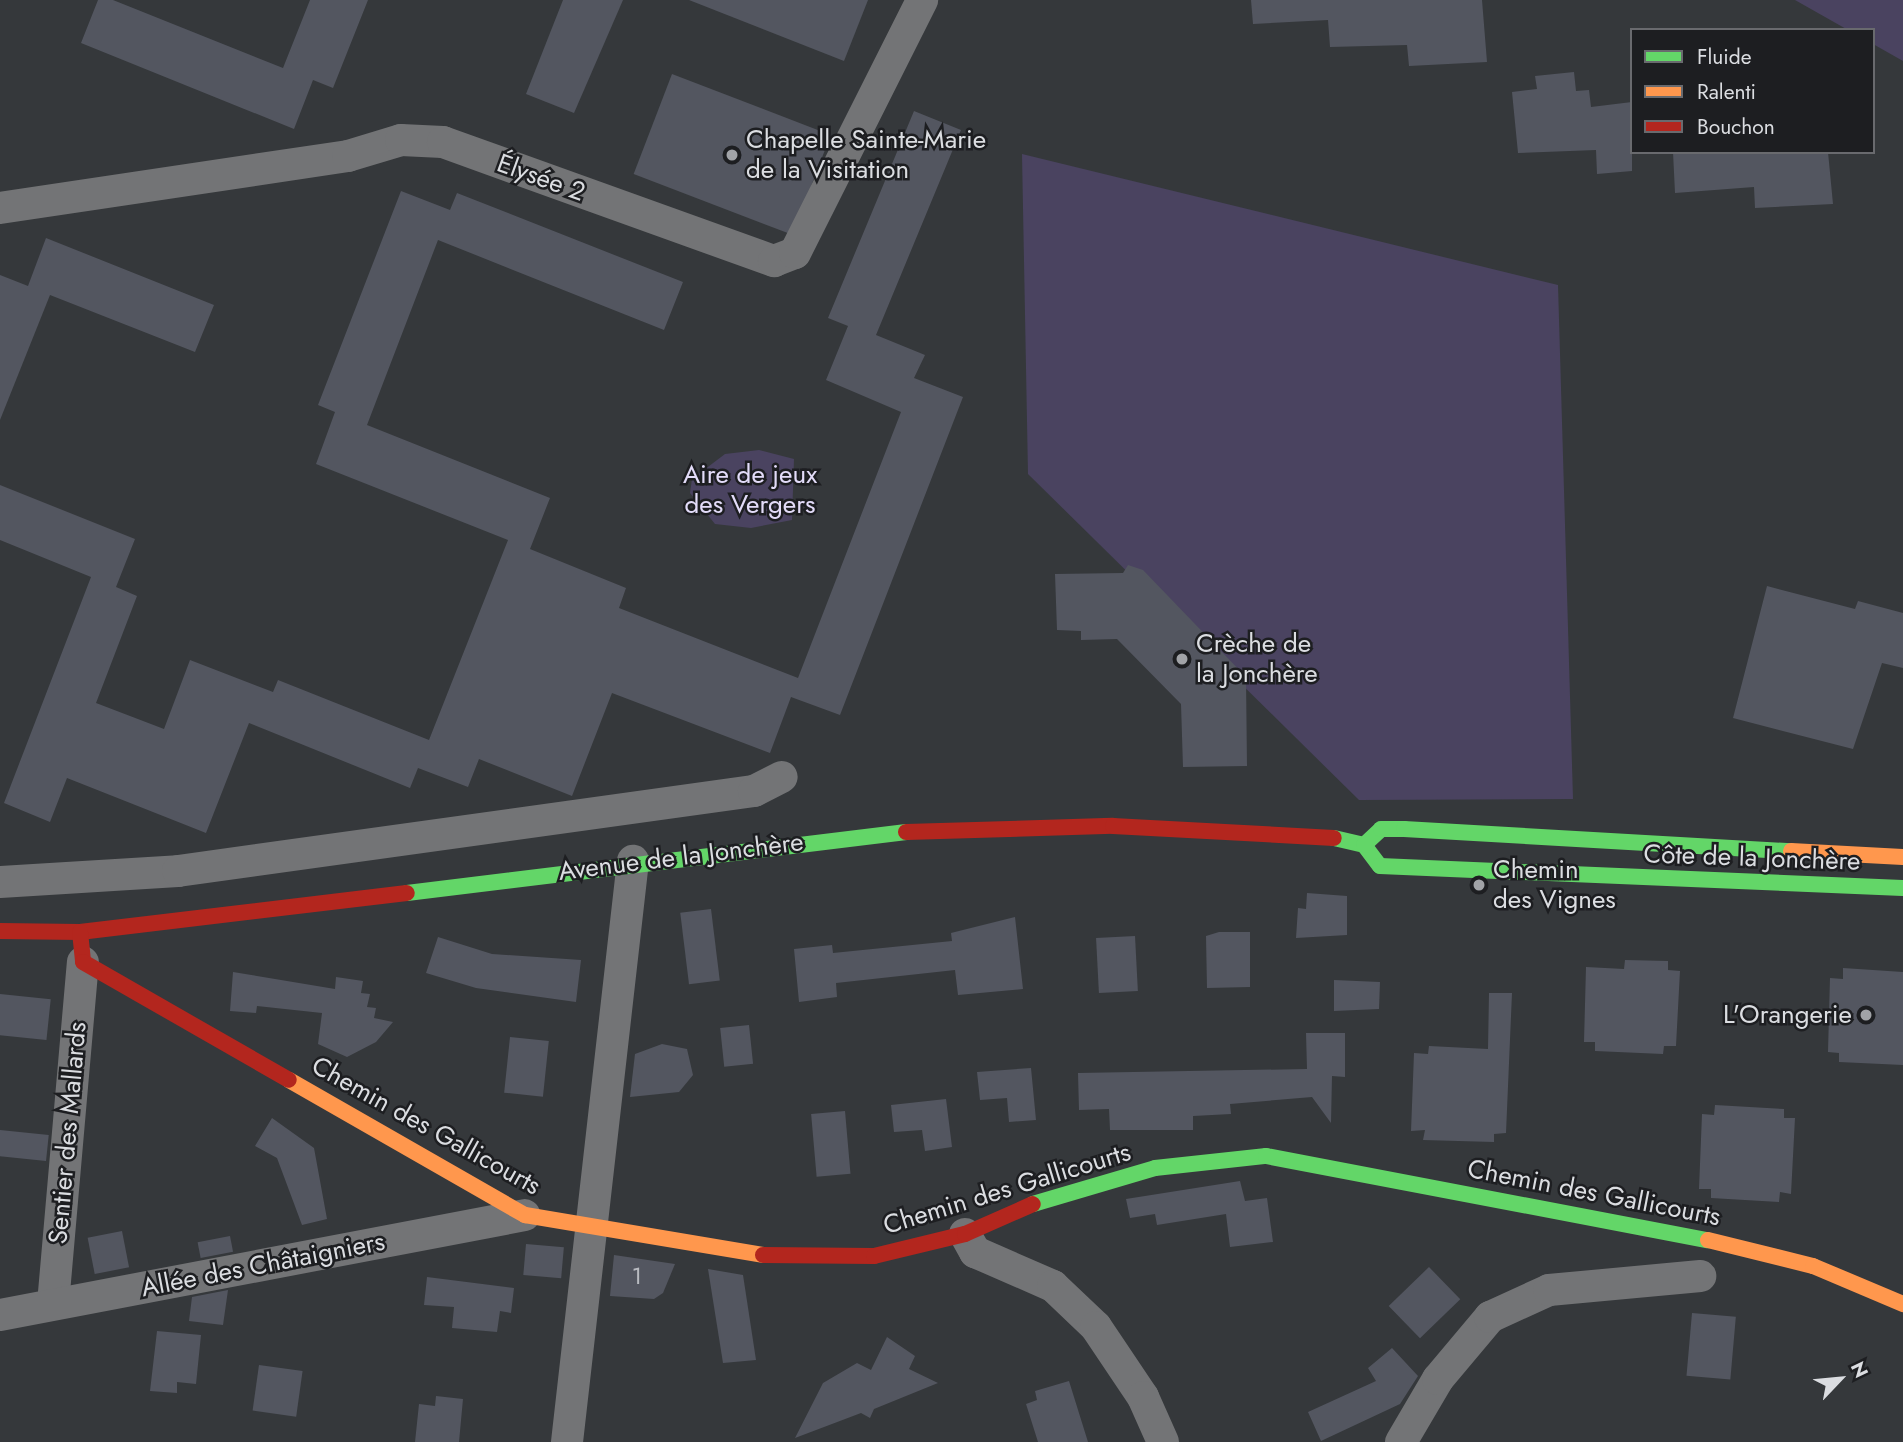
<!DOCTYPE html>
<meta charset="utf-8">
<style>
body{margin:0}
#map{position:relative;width:1903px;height:1442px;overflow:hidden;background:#35383b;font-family:Jost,sans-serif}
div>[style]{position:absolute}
.green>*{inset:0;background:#4a4360}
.building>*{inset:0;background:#535660;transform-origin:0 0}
.street>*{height:32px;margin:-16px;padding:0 16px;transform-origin:16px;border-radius:16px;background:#737476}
.fast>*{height:16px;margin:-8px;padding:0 8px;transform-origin:8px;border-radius:8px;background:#63d668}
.slow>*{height:16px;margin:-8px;padding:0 8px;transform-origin:8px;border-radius:8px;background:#ff974d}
.jam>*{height:16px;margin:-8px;padding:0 8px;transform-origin:8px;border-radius:8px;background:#b3261e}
.dots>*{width:19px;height:19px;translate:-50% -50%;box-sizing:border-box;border:4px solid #1d1e21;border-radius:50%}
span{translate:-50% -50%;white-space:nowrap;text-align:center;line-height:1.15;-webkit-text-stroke:5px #1d1e21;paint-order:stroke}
.number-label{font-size:23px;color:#b9bbc1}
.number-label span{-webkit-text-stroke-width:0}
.poi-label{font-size:26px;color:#dbdde1}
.left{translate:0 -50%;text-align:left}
.right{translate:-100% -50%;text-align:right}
.street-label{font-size:26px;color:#dbdde1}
.park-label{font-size:26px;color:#e3dcf9}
.legend{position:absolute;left:1630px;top:28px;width:245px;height:126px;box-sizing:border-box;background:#1d1e21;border:2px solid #696a6e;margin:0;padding:9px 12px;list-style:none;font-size:21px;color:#dbdde1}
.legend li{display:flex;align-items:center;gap:14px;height:35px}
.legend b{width:35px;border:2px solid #696a6e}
.north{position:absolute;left:1805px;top:1344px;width:70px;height:70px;-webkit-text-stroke:5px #1d1e21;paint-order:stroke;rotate:64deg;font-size:19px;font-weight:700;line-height:28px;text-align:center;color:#dbdde1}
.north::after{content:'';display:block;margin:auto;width:24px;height:32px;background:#dbdde1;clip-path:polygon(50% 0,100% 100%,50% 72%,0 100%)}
</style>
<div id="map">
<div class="green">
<div style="clip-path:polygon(1795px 0,1903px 0,1903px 61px,1873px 44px,1873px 30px,1848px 30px)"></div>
<div style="clip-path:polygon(1022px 154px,1558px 285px,1573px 799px,1359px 800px,1028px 474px)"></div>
<div style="clip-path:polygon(759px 450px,794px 459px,792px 520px,751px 528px,715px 524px,690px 493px,692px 479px,725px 454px)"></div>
</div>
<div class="building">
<div style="clip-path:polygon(98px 0,113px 0,283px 68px,310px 0,368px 0,333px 88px,313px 80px,294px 129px,81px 43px)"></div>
<div style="clip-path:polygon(563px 0,623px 0,574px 113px,526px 94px)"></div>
<div style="clip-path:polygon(689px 0,868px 0,844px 61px)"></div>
<div style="clip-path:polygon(1251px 0,1482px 0,1487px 62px,1409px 66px,1407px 45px,1330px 47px,1328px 20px,1253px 24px)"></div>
<div style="clip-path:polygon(1574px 72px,1576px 91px,1589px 90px,1591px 107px,1632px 102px,1632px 171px,1597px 174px,1596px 150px,1518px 153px,1512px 92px,1537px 89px,1535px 76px)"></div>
<div style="left:672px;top:74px;width:170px;height:107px;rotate:21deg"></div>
<div style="clip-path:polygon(914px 111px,961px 130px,876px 335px,925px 355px,914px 378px,963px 397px,840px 715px,791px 697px,770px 753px,612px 693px,572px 796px,479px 759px,468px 787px,418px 768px,410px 788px,249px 723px,206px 833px,67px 778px,50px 822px,4px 803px,91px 577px,0 540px,0 485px,135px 539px,116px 587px,137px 596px,96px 703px,164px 729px,190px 660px,273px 692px,278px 680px,429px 740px,508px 540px,316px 464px,335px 412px,318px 405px,401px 191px,450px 210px,457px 193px,683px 282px,664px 330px,438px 240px,367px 425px,550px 498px,530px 549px,626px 588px,619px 608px,798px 678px,901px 412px,826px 380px,848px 326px,828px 318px)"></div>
<div style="clip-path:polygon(1673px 152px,1828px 152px,1833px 204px,1755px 208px,1754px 187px,1675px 193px)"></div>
<div style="clip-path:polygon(46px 238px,214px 305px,195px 352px,50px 295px,0 420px,0 275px,28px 286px)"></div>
<div style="clip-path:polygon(1128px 565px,1143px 570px,1246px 677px,1247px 766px,1183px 767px,1181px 704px,1117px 639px,1081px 640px,1081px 631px,1057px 630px,1055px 574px,1123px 573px)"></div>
<div style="clip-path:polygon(1767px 586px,1855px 609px,1858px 601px,1903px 613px,1903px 668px,1882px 663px,1853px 749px,1733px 718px)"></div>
<div style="clip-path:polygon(1307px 893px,1347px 896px,1347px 935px,1296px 938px,1298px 908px,1306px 909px)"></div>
<div style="left:711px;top:909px;width:72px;height:31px;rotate:83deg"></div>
<div style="clip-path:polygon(1015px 917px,1023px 989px,958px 995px,955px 970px,836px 983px,837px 997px,799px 1002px,794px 949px,832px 945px,833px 953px,952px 941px,951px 933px)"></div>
<div style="clip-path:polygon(1219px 932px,1250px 932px,1250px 987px,1207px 988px,1206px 936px)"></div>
<div style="left:1135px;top:936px;width:55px;height:39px;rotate:87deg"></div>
<div style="clip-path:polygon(438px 937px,492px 954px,581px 960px,576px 1002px,476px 988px,426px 973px)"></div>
<div style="clip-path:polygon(1625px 960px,1668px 961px,1668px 970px,1680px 971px,1676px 1046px,1664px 1046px,1663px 1054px,1595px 1051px,1595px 1042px,1584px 1042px,1586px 967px,1624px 969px)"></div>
<div style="clip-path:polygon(1843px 968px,1903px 972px,1903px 1065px,1839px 1062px,1839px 1053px,1828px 1052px,1830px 978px,1843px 979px)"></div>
<div style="clip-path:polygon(233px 972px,335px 989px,336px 977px,363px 981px,361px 993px,370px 994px,367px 1007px,376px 1008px,374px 1018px,393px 1022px,376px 1042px,347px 1057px,318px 1044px,322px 1013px,257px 1006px,256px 1013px,230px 1011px)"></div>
<div style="clip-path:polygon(1334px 980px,1380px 982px,1379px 1009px,1334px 1011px)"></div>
<div style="clip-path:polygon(1489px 993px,1512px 993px,1506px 1133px,1494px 1134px,1494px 1142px,1423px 1140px,1425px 1130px,1411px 1131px,1414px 1053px,1428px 1054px,1429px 1046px,1488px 1049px)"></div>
<div style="left:0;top:994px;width:51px;height:41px;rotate:6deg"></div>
<div style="left:749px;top:1025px;width:39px;height:29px;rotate:84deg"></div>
<div style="clip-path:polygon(1306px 1033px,1345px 1033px,1345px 1077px,1332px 1076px,1331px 1123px,1312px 1097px,1230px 1104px,1231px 1114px,1193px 1116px,1193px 1130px,1110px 1130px,1109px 1109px,1079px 1110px,1078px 1073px,1307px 1069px)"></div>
<div style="left:510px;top:1037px;width:39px;height:56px;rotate:6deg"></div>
<div style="clip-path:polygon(662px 1044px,687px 1049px,693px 1075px,679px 1092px,630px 1097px,635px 1054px)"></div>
<div style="clip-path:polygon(1031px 1068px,1036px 1120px,1009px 1122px,1007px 1098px,980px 1100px,977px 1072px)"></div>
<div style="clip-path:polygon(946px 1099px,952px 1147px,925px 1151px,922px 1130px,894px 1132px,891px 1105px)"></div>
<div style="clip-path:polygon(1715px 1105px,1784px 1109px,1784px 1118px,1795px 1118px,1791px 1194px,1780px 1192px,1779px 1202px,1711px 1198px,1711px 1189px,1699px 1189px,1702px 1114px,1714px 1115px)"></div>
<div style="left:845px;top:1111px;width:63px;height:34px;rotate:85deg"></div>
<div style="clip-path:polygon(272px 1118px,314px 1148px,327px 1219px,302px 1225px,277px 1158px,255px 1146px)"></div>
<div style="left:0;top:1130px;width:49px;height:26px;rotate:6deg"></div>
<div style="clip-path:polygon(1240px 1181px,1245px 1201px,1267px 1198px,1273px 1242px,1230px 1247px,1226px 1214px,1157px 1225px,1155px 1214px,1130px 1218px,1126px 1199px)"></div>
<div style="left:122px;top:1231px;width:37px;height:35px;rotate:79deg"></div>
<div style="left:230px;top:1236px;width:16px;height:33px;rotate:79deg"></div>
<div style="left:526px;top:1244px;width:38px;height:31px;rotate:5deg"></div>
<div style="clip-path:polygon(614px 1255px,675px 1264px,663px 1293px,654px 1299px,610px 1296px)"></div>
<div style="left:1429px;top:1267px;width:45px;height:56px;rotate:46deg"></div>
<div style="clip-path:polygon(708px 1269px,743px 1275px,756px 1360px,723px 1363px)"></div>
<div style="clip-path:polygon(427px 1277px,514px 1288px,511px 1313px,500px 1311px,497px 1332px,452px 1328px,454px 1307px,424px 1305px)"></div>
<div style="clip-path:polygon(228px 1290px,223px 1325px,189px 1321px,192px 1297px)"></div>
<div style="left:1692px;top:1313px;width:44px;height:63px;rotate:5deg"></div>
<div style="clip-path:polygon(157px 1331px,201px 1335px,196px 1384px,177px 1382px,177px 1393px,150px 1391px)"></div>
<div style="clip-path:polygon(887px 1337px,915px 1356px,909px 1369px,938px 1383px,874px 1409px,870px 1418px,861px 1413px,795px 1438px,823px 1383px,857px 1363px,871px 1370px)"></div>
<div style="clip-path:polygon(1392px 1348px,1418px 1376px,1400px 1404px,1321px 1441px,1308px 1412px,1376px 1381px,1368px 1368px)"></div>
<div style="left:259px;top:1365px;width:44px;height:46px;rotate:8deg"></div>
<div style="clip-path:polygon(1069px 1381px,1088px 1442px,1038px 1442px,1026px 1404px,1037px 1400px,1035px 1391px)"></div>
<div style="clip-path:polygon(436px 1396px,463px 1399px,459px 1442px,415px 1442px,419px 1404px,435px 1406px)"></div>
</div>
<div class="street">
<div style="left:0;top:208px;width:352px;rotate:-8.5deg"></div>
<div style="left:348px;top:156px;width:55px;rotate:-16.8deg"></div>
<div style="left:401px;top:140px;width:42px;rotate:2.7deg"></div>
<div style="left:443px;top:142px;width:352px;rotate:19.8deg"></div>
<div style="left:774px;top:261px;width:22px;rotate:-21deg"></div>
<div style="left:795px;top:253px;width:283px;rotate:-63.3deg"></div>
<div style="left:0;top:882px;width:178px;rotate:-3.5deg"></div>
<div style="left:178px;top:871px;width:582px;rotate:-7.91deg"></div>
<div style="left:754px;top:791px;width:31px;rotate:-27deg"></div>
<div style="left:965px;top:1234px;width:21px;rotate:61deg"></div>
<div style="left:975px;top:1252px;width:85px;rotate:23.6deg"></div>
<div style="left:1053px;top:1286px;width:59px;rotate:43.6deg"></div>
<div style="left:1096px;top:1327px;width:84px;rotate:56.1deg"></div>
<div style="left:1143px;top:1397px;width:49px;rotate:66deg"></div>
<div style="left:53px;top:1304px;width:343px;rotate:-85deg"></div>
<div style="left:0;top:1315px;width:534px;rotate:-10.78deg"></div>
<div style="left:567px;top:1442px;width:585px;rotate:-83.52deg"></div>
<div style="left:1401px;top:1442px;width:73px;rotate:-59.6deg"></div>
<div style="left:1438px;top:1379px;width:81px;rotate:-50deg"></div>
<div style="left:1490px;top:1317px;width:65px;rotate:-24.6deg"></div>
<div style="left:1549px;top:1290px;width:152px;rotate:-5.3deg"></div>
</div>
<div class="fast">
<div style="left:1334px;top:838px;width:31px;rotate:13deg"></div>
<div style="left:1364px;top:845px;width:26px;rotate:53deg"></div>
<div style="left:1380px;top:866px;width:523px;rotate:2.41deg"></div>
<div style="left:1364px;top:845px;width:23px;rotate:-43deg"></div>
<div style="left:1381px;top:829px;width:23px"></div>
<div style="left:1404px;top:829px;width:388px;rotate:3.3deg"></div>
<div style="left:407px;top:893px;width:503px;rotate:-6.97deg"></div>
<div style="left:1033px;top:1204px;width:127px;rotate:-16.4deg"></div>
<div style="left:1155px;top:1168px;width:112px;rotate:-6.2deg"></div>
<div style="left:1266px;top:1156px;width:450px;rotate:10.8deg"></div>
</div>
<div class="slow">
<div style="left:1791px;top:851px;width:112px;rotate:3.1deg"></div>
<div style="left:289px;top:1080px;width:272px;rotate:29.8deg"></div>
<div style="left:525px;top:1215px;width:241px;rotate:9.5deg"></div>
<div style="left:1708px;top:1240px;width:108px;rotate:13.9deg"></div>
<div style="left:1813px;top:1266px;width:98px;rotate:22.9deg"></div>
</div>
<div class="jam">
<div style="left:906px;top:832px;width:207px;rotate:-1.7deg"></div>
<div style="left:1113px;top:826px;width:221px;rotate:3.1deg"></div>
<div style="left:0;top:931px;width:80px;rotate:0.7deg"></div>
<div style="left:80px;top:932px;width:329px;rotate:-6.8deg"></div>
<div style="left:80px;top:932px;width:30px;rotate:84deg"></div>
<div style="left:83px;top:962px;width:237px;rotate:29.8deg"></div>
<div style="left:763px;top:1255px;width:111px;rotate:0.5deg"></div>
<div style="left:874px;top:1256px;width:94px;rotate:-13.6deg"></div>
<div style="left:965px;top:1234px;width:74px;rotate:-23.8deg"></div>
</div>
<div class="dots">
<div style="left:732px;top:155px;background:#a1a3a7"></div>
<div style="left:1182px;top:659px;background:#a1a3a7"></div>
<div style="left:1479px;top:885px;background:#a1a3a7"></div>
<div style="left:1866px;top:1015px;background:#a1a3a7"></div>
</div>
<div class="number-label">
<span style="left:637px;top:1276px">1</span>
</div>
<div class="poi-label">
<span class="left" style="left:746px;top:155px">Chapelle Sainte-Marie<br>de la Visitation</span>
<span class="left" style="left:1196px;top:659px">Crèche de<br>la Jonchère</span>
<span class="left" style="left:1493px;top:885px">Chemin<br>des Vignes</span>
<span class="right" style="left:1852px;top:1015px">L'Orangerie</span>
</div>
<div class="street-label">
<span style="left:541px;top:178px;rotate:20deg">Élysée 2</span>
<span style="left:681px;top:857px;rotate:-7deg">Avenue de la Jonchère</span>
<span style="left:1752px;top:858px;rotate:2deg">Côte de la Jonchère</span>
<span style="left:426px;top:1126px;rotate:29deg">Chemin des Gallicourts</span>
<span style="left:68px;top:1133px;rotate:-85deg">Sentier des Mallards</span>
<span style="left:1007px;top:1189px;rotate:-17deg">Chemin des Gallicourts</span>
<span style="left:1594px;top:1193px;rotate:11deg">Chemin des Gallicourts</span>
<span style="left:263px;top:1265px;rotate:-11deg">Allée des Châtaigniers</span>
</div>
<div class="park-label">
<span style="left:750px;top:490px">Aire de jeux<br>des Vergers</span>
</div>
<ul class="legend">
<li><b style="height:9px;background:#63d668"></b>Fluide</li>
<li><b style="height:9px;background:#ff974d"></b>Ralenti</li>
<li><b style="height:9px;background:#b3261e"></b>Bouchon</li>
</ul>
<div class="north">N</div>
</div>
